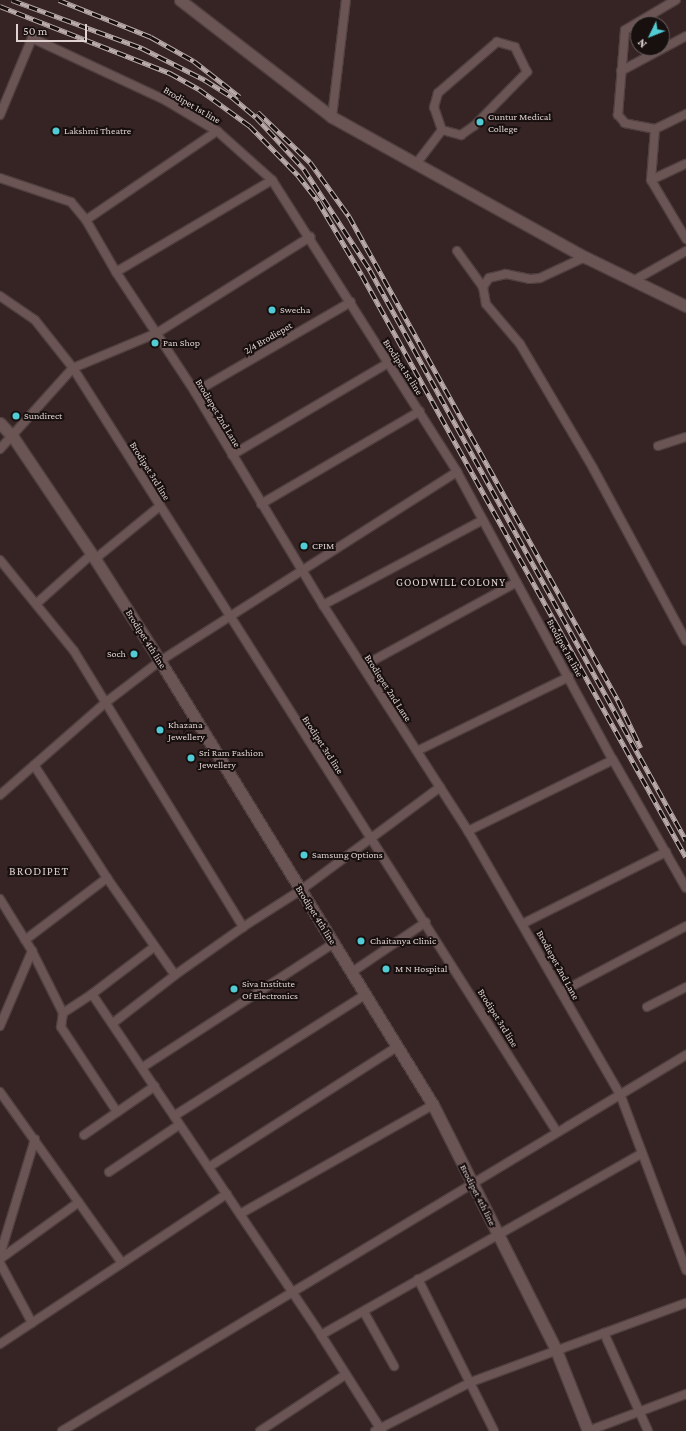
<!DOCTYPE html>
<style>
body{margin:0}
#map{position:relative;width:686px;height:1431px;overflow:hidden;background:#362323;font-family:"Crimson Pro",serif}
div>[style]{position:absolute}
.roads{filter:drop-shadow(1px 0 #4f3f3f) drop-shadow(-1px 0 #4f3f3f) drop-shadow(0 1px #4f3f3f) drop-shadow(0 -1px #4f3f3f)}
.street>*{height:8px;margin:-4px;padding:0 4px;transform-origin:4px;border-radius:4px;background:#6b5554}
.secondary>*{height:11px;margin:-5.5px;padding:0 5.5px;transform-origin:5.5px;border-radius:5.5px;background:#6b5554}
.rail>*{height:4.5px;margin-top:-2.25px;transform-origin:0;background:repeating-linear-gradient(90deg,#180f0f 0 9px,#baacab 0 18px);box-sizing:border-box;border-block:1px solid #baacab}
.dots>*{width:11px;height:11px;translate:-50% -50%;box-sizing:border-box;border:2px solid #180f0f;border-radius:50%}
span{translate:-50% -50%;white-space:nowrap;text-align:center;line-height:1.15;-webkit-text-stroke:4px #180f0f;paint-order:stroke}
.street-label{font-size:10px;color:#dfd2d1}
.poi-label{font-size:10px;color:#dfd2d1}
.left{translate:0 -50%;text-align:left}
.right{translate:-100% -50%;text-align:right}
.neighbourhood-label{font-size:11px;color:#dfd2d1;letter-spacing:1px}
.quarter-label{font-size:12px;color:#dfd2d1;letter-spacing:1px}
.north{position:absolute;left:630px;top:16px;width:40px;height:40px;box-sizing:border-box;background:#180f0f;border:1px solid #685d5d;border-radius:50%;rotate:227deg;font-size:11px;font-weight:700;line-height:16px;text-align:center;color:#dfd2d1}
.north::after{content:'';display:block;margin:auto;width:14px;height:18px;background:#51ccd4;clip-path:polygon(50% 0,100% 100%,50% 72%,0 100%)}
.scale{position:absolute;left:16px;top:24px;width:71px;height:18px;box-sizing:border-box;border:2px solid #dfd2d1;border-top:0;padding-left:5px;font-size:12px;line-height:14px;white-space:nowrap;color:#dfd2d1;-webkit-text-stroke:3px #180f0f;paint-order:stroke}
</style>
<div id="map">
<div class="roads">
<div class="street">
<div style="left:621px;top:71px;width:74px;rotate:-28.3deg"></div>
<div style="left:686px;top:114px;width:34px;rotate:154deg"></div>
<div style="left:655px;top:129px;width:51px;rotate:94.5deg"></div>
<div style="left:651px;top:180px;width:69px;rotate:59.3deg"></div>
<div style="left:0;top:115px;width:83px;rotate:-67.4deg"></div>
<div style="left:32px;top:38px;width:147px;rotate:25deg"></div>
<div style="left:165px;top:100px;width:61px;rotate:30.8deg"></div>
<div style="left:217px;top:131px;width:74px;rotate:41.7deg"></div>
<div style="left:272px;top:180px;width:346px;rotate:57.6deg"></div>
<div style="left:457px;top:472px;width:328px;rotate:61.6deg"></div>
<div style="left:613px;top:760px;width:147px;rotate:60.3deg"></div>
<div style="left:332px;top:117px;width:118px;rotate:-83.2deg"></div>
<div style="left:655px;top:129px;width:31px;rotate:-169deg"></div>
<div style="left:625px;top:123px;width:11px;rotate:-131deg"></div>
<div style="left:618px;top:115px;width:85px;rotate:-85.3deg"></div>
<div style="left:625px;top:30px;width:59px;rotate:-30.5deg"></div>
<div style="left:416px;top:164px;width:43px;rotate:-52.6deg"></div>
<div style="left:442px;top:130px;width:20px;rotate:15deg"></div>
<div style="left:461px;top:135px;width:16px;rotate:-35deg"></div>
<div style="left:474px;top:126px;width:76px;rotate:-45.5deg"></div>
<div style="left:527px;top:72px;width:28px;rotate:-116deg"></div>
<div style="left:515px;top:47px;width:19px;rotate:-164deg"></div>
<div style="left:497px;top:42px;width:78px;rotate:139.2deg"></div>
<div style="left:438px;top:93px;width:15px;rotate:106deg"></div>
<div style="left:434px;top:107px;width:24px;rotate:71deg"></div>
<div style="left:0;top:178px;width:75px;rotate:18.7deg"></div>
<div style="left:71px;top:202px;width:23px;rotate:50deg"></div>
<div style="left:86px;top:220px;width:60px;rotate:60deg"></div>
<div style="left:116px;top:272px;width:144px;rotate:56.6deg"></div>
<div style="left:195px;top:392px;width:249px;rotate:59deg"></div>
<div style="left:323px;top:605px;width:269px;rotate:57.3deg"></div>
<div style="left:468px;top:831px;width:304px;rotate:60deg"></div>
<div style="left:620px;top:1094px;width:188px;rotate:69.4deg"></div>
<div style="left:651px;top:180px;width:38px;rotate:-25deg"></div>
<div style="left:86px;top:220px;width:158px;rotate:-34.2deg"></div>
<div style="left:457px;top:251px;width:44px;rotate:54.2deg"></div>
<div style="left:585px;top:257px;width:50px;rotate:155deg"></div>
<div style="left:540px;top:278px;width:10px;rotate:174deg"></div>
<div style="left:530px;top:279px;width:25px;rotate:-168deg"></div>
<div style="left:506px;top:274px;width:17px;rotate:167deg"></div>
<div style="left:489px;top:278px;width:11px;rotate:124deg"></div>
<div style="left:483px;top:287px;width:17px;rotate:80deg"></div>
<div style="left:486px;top:304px;width:52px;rotate:49.6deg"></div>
<div style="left:520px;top:344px;width:144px;rotate:59.5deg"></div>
<div style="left:593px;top:468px;width:196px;rotate:61.7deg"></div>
<div style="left:116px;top:272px;width:181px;rotate:-30.5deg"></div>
<div style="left:633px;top:281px;width:61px;rotate:-29.5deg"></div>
<div style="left:0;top:296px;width:42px;rotate:34.4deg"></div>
<div style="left:35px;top:320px;width:61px;rotate:51.6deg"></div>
<div style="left:73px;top:368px;width:904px;rotate:57.65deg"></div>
<div style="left:195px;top:392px;width:180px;rotate:-30deg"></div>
<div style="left:658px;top:446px;width:29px;rotate:-18deg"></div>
<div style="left:0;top:449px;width:109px;rotate:-48deg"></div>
<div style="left:73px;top:368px;width:91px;rotate:-22.6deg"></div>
<div style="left:157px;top:333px;width:181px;rotate:-32.1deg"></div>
<div style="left:232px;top:455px;width:181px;rotate:-30.5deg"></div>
<div style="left:261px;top:504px;width:184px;rotate:-30.3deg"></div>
<div style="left:95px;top:559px;width:84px;rotate:-39.2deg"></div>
<div style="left:0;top:560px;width:117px;rotate:50.9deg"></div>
<div style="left:74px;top:651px;width:324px;rotate:58.5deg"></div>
<div style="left:36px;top:604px;width:75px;rotate:-41.8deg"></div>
<div style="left:323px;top:605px;width:181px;rotate:-28deg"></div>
<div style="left:363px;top:666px;width:175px;rotate:-28.6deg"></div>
<div style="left:417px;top:751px;width:169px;rotate:-26deg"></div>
<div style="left:34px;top:765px;width:135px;rotate:57.1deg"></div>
<div style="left:107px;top:878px;width:118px;rotate:55deg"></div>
<div style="left:0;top:795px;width:140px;rotate:-41.2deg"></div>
<div style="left:105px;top:703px;width:69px;rotate:-37.4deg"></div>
<div style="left:160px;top:661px;width:352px;rotate:-32.5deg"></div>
<div style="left:468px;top:831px;width:161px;rotate:-26.1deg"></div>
<div style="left:0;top:899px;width:61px;rotate:58.4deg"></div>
<div style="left:32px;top:951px;width:69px;rotate:63.4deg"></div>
<div style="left:63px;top:1013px;width:35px;rotate:-33deg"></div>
<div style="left:92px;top:994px;width:411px;rotate:56.1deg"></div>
<div style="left:321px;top:1335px;width:114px;rotate:57.6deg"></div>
<div style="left:524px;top:923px;width:159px;rotate:-26.6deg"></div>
<div style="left:25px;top:940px;width:103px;rotate:-37.1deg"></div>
<div style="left:352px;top:972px;width:89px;rotate:-34deg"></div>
<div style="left:561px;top:992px;width:141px;rotate:-27.8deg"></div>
<div style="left:92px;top:994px;width:78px;rotate:-37.2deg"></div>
<div style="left:647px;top:1007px;width:44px;rotate:-27.1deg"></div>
<div style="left:63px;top:1013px;width:14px;rotate:98deg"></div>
<div style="left:61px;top:1027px;width:102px;rotate:56.6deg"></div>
<div style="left:113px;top:1023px;width:78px;rotate:-37.7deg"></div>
<div style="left:175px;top:975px;width:83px;rotate:-35.2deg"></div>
<div style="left:243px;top:927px;width:69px;rotate:-32.5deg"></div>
<div style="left:301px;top:890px;width:173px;rotate:-36.5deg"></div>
<div style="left:0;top:1026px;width:82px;rotate:-66.9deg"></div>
<div style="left:143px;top:1067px;width:228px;rotate:-33deg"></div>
<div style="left:0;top:1092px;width:210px;rotate:54.5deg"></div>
<div style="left:174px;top:1116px;width:227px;rotate:-32.4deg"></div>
<div style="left:84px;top:1135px;width:86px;rotate:-34.6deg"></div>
<div style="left:209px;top:1167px;width:224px;rotate:-32.6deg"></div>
<div style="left:109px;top:1172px;width:84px;rotate:-33.9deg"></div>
<div style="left:240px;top:1214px;width:222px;rotate:-29.5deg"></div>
<div style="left:0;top:1255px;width:121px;rotate:-73.2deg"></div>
<div style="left:0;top:1259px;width:97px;rotate:-35.8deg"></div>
<div style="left:0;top:1263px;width:68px;rotate:61.9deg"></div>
<div style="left:418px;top:1279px;width:170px;rotate:63.4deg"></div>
<div style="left:364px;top:1312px;width:62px;rotate:60.9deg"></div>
<div style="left:604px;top:1333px;width:107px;rotate:65.8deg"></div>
<div style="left:321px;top:1335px;width:368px;rotate:-29.5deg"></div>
<div style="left:0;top:1344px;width:272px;rotate:-33.5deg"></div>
<div style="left:62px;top:1431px;width:729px;rotate:-31.07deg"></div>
<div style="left:260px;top:1431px;width:102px;rotate:-33.4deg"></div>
<div style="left:375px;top:1431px;width:108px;rotate:-27deg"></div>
<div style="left:471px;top:1382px;width:229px;rotate:-20.2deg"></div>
<div style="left:588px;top:1431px;width:105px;rotate:-20.7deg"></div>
</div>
<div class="secondary">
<div style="left:180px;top:0;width:192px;rotate:37.6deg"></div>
<div style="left:332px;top:117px;width:289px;rotate:29deg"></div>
<div style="left:585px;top:257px;width:112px;rotate:25.9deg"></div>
<div style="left:0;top:423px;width:19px;rotate:47deg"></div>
<div style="left:13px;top:437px;width:147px;rotate:56.1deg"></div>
<div style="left:95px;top:559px;width:121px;rotate:57.5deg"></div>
<div style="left:160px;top:661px;width:521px;rotate:58.41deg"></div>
<div style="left:433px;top:1105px;width:274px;rotate:63.3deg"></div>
<div style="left:556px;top:1350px;width:87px;rotate:68.4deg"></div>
</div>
</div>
<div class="rail">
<div style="left:12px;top:0;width:139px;rotate:20.3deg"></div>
<div style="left:142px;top:48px;width:71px;rotate:26.9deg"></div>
<div style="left:205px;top:80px;width:32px;rotate:32deg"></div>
<div style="left:232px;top:97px;width:31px;rotate:40deg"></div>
<div style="left:256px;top:117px;width:71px;rotate:47.3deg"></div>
<div style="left:304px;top:169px;width:121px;rotate:56.8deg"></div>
<div style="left:370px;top:270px;width:652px;rotate:61deg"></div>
<div style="left:59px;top:0;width:99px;rotate:21.9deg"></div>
<div style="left:151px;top:37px;width:49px;rotate:29.2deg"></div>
<div style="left:194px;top:61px;width:58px;rotate:38deg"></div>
<div style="left:0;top:6px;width:183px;rotate:21.5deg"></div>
<div style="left:170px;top:73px;width:33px;rotate:29deg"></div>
<div style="left:199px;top:89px;width:63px;rotate:36deg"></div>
<div style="left:250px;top:126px;width:69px;rotate:45.6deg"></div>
<div style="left:298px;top:175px;width:33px;rotate:52deg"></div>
<div style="left:318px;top:201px;width:86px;rotate:59.3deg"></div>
<div style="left:362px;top:275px;width:666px;rotate:60.9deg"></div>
<div style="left:258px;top:112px;width:72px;rotate:43.9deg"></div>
<div style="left:310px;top:162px;width:67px;rotate:54.2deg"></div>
<div style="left:349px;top:216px;width:554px;rotate:60.94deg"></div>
<div style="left:618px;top:700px;width:53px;rotate:64.4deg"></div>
</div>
<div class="dots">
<div style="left:480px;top:122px;background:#51ccd4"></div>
<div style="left:56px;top:131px;background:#51ccd4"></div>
<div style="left:272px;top:310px;background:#51ccd4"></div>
<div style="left:155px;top:343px;background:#51ccd4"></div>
<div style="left:16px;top:416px;background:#51ccd4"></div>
<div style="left:304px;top:546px;background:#51ccd4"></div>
<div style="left:134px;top:654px;background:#51ccd4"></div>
<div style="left:160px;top:730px;background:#51ccd4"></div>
<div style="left:191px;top:758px;background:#51ccd4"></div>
<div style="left:304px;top:855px;background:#51ccd4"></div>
<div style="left:361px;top:941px;background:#51ccd4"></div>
<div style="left:386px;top:969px;background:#51ccd4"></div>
<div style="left:234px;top:989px;background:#51ccd4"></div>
</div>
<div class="street-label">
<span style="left:192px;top:105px;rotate:30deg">Brodipet 1st line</span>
<span style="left:268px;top:338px;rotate:-30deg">2/4 Brodiepet</span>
<span style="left:403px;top:367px;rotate:57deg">Brodipet 1st line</span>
<span style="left:218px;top:413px;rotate:59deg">Brodiepet 2nd Lane</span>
<span style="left:150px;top:471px;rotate:58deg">Brodipet 3rd line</span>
<span style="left:146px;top:639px;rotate:58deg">Brodipet 4th line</span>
<span style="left:565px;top:648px;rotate:61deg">Brodipet 1st line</span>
<span style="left:388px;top:688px;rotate:57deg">Brodiepet 2nd Lane</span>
<span style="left:323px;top:745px;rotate:57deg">Brodipet 3rd line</span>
<span style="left:316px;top:915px;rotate:58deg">Brodipet 4th line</span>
<span style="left:558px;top:965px;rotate:61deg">Brodiepet 2nd Lane</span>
<span style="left:498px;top:1018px;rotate:58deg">Brodipet 3rd line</span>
<span style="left:478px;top:1195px;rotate:63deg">Brodipet 4th line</span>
</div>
<div class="poi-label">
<span class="left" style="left:488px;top:122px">Guntur Medical<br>College</span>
<span class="left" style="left:64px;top:131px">Lakshmi Theatre</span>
<span class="left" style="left:280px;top:310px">Swecha</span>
<span class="left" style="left:163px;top:343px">Pan Shop</span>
<span class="left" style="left:24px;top:416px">Sundirect</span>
<span class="left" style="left:312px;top:546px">CPIM</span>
<span class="right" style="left:126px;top:654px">Soch</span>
<span class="left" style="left:168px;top:730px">Khazana<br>Jewellery</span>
<span class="left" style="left:199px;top:758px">Sri Ram Fashion<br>Jewellery</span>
<span class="left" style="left:312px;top:855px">Samsung Options</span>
<span class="left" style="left:370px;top:941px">Chaitanya Clinic</span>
<span class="left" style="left:395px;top:969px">M N Hospital</span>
<span class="left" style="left:242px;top:989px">Siva Institute<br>Of Electronics</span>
</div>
<div class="neighbourhood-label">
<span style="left:451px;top:582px">GOODWILL COLONY</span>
</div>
<div class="quarter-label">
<span style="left:39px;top:872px">BRODIPET</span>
</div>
<div class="north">N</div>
<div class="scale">50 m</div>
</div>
